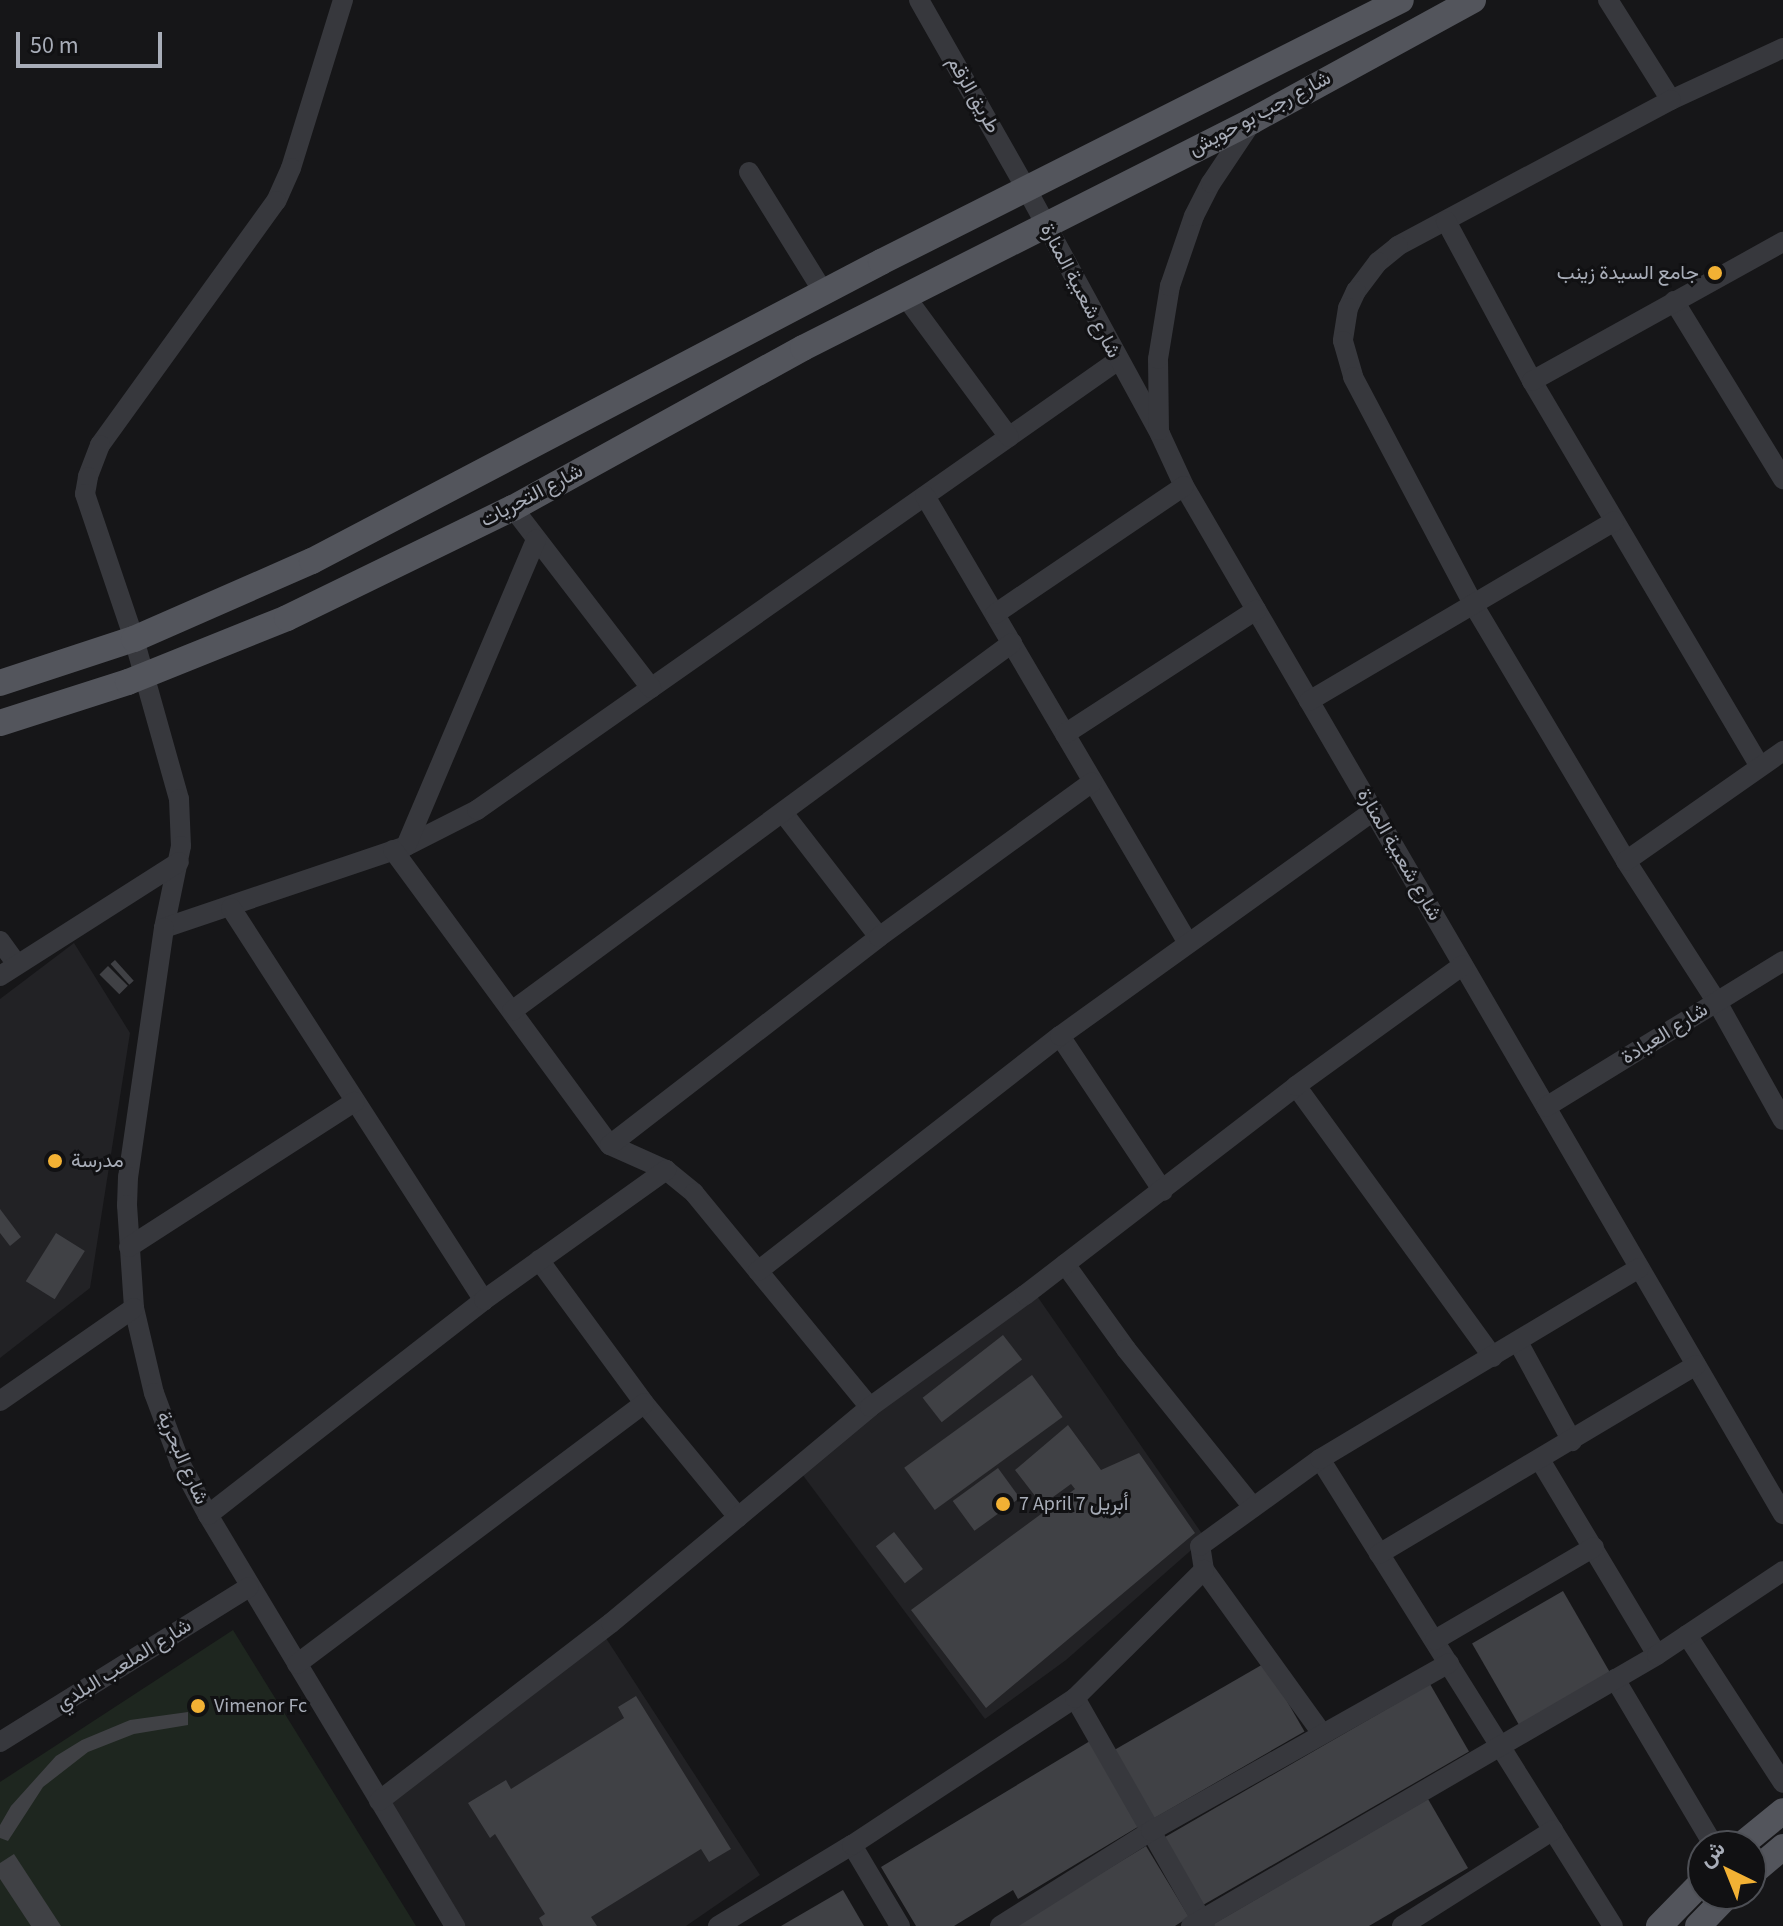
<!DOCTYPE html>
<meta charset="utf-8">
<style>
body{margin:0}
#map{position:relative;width:1783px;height:1926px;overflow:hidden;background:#161618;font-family:"Source Sans 3",Vazirmatn,sans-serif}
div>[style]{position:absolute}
.built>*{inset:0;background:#222225}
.green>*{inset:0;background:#1e261f}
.building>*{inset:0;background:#404145;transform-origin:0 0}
.minor>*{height:20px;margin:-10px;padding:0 10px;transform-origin:10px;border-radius:10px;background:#37383d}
.major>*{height:26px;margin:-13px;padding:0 13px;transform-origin:13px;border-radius:13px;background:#53555c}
.dots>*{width:22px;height:22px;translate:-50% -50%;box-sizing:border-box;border:4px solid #111113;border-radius:50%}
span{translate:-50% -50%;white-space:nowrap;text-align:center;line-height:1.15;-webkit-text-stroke:6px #111113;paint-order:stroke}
.street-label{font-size:20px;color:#a8adb8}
.poi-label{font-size:20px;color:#a8adb8}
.right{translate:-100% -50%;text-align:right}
.left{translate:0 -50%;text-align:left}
.north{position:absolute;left:1687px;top:1830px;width:80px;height:80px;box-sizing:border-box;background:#111113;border:2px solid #4d4f55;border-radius:50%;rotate:317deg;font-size:22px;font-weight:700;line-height:32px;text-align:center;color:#a8adb8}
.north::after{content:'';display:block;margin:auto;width:28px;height:36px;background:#f2b134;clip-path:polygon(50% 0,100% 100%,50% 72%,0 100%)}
.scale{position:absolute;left:16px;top:32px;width:146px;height:36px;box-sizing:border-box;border:4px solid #a8adb8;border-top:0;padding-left:10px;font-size:24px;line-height:28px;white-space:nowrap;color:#a8adb8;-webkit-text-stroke:6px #111113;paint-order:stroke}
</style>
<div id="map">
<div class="built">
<div style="clip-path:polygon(74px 943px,130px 1033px,90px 1288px,0 1358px,0 999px)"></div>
<div style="clip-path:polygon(1037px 1296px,1205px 1538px,1066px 1660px,985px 1719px,799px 1470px)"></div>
<div style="clip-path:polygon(600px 1629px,760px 1875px,686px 1926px,456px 1926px,379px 1802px)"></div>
</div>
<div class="green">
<div style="clip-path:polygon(233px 1630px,416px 1926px,0 1926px,0 1782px)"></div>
</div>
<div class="building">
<div style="left:115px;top:960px;width:28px;height:6px;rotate:48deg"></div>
<div style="left:108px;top:966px;width:28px;height:12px;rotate:45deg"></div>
<div style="clip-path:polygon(0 1209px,21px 1237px,10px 1246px,0 1233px)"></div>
<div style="left:56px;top:1233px;width:34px;height:57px;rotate:32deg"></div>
<div style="left:1003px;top:1335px;width:31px;height:102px;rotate:52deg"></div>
<div style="left:1032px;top:1375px;width:52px;height:158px;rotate:54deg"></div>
<div style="clip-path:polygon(1068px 1425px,1101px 1470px,1139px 1453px,1195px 1533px,986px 1708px,911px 1610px,1075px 1489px,1071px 1484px,1042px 1505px,1015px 1470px)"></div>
<div style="left:998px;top:1468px;width:37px;height:56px;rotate:54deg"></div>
<div style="left:894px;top:1532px;width:47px;height:23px;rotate:52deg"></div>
<div style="left:1563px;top:1591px;width:96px;height:105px;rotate:60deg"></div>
<div style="left:1265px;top:1663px;width:79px;height:177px;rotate:60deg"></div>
<div style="left:1430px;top:1684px;width:78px;height:309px;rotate:60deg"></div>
<div style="clip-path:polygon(636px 1696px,731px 1849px,709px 1862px,701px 1849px,591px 1917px,597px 1926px,543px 1926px,539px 1918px,545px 1914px,495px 1834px,490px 1838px,468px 1803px,506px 1780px,511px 1789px,624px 1718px,618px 1707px)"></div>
<div style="clip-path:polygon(188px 1712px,188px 1725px,134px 1734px,88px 1752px,43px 1787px,8px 1841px,0 1838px,0 1825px,11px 1806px,56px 1756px,82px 1740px,130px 1720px)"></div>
<div style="clip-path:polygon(1090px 1741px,1141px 1825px,1018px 1899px,1013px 1890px,954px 1926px,916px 1926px,881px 1867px)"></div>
<div style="clip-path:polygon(1428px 1799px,1468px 1868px,1369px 1926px,1210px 1926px)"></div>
<div style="clip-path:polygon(1146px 1846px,1189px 1917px,1175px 1926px,1014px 1926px)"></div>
<div style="clip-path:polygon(14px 1854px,61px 1926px,31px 1926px,0 1879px,0 1863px)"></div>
<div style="clip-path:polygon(843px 1890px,864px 1926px,781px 1926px)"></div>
</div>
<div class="minor">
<div style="left:343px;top:0;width:176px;rotate:107.2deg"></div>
<div style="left:291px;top:168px;width:36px;rotate:114deg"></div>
<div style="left:276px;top:201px;width:301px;rotate:125.8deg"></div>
<div style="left:100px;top:445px;width:34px;rotate:111deg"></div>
<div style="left:88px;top:477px;width:17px;rotate:100deg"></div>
<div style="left:85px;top:494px;width:153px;rotate:71.3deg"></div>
<div style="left:134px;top:639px;width:166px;rotate:74.3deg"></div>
<div style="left:179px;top:799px;width:47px;rotate:87.6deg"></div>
<div style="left:181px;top:846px;width:84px;rotate:101.7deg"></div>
<div style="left:164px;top:928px;width:256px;rotate:-18.7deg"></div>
<div style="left:406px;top:846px;width:80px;rotate:-26.9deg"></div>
<div style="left:477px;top:810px;width:782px;rotate:-35.05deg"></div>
<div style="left:919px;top:0;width:219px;rotate:60.4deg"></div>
<div style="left:1027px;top:190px;width:278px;rotate:61.4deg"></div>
<div style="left:1160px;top:434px;width:57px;rotate:65.2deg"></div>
<div style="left:1184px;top:486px;width:1190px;rotate:59.77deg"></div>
<div style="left:1608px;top:0;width:118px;rotate:57.8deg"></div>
<div style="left:1783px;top:48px;width:123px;rotate:155.1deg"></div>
<div style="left:1671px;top:100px;width:310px;rotate:151.9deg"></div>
<div style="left:1398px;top:246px;width:26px;rotate:141deg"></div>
<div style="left:1378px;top:262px;width:36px;rotate:127deg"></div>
<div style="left:1356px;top:291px;width:19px;rotate:115deg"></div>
<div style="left:1348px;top:308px;width:33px;rotate:99deg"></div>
<div style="left:1343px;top:341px;width:37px;rotate:74deg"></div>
<div style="left:1353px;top:377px;width:257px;rotate:62.1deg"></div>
<div style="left:1473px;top:604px;width:299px;rotate:59.2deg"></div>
<div style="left:1626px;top:861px;width:168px;rotate:57.2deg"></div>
<div style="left:1717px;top:1002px;width:135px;rotate:60.8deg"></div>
<div style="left:749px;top:172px;width:142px;rotate:58.2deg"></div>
<div style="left:1446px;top:221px;width:182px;rotate:61.7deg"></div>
<div style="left:1532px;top:381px;width:447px;rotate:59.4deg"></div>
<div style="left:905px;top:296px;width:175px;rotate:53.6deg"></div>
<div style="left:1674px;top:301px;width:209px;rotate:58.5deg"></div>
<div style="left:1532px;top:381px;width:287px;rotate:-29deg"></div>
<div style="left:1159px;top:430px;width:71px;rotate:-90.8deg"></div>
<div style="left:1158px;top:359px;width:74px;rotate:-80.7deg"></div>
<div style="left:1170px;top:286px;width:74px;rotate:-71.1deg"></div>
<div style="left:1194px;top:216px;width:37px;rotate:-63deg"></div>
<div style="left:1211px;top:183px;width:72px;rotate:-56.3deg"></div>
<div style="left:925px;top:496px;width:519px;rotate:59.53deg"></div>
<div style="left:513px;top:508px;width:227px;rotate:52.5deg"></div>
<div style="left:995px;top:614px;width:228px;rotate:-34.1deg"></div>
<div style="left:1309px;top:701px;width:354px;rotate:-30.5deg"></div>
<div style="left:1065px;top:734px;width:228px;rotate:-33deg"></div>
<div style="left:784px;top:814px;width:155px;rotate:52.3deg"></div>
<div style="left:406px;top:846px;width:333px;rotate:-67deg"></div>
<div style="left:393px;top:850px;width:366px;rotate:53.7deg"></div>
<div style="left:610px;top:1145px;width:61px;rotate:24.1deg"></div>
<div style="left:666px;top:1170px;width:36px;rotate:39deg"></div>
<div style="left:694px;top:1193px;width:277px;rotate:50.6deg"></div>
<div style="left:1626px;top:861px;width:192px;rotate:-35deg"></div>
<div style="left:231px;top:908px;width:467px;rotate:57.2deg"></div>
<div style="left:164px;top:928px;width:252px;rotate:98.2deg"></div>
<div style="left:128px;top:1177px;width:28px;rotate:92deg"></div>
<div style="left:127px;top:1205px;width:103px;rotate:86.1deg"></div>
<div style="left:134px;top:1308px;width:87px;rotate:76.8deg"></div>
<div style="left:154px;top:1393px;width:75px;rotate:69.6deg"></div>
<div style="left:180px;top:1463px;width:59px;rotate:61.7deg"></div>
<div style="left:208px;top:1515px;width:480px;rotate:59deg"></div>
<div style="left:0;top:941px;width:29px;rotate:54deg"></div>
<div style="left:0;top:976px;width:212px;rotate:-32.5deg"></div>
<div style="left:512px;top:1011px;width:621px;rotate:-36.35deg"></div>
<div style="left:1060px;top:1036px;width:186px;rotate:56.4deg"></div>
<div style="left:1296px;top:1086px;width:335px;rotate:54deg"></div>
<div style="left:1546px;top:1107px;width:278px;rotate:-31.6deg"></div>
<div style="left:610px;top:1145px;width:340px;rotate:-37.7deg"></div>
<div style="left:879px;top:937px;width:263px;rotate:-36deg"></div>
<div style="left:129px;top:1247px;width:268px;rotate:-32.8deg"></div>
<div style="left:539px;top:1260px;width:177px;rotate:53.7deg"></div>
<div style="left:644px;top:1403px;width:148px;rotate:50.5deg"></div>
<div style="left:1065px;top:1264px;width:105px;rotate:54.3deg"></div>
<div style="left:1126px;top:1349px;width:203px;rotate:51.2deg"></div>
<div style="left:758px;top:1271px;width:383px;rotate:-37.9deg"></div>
<div style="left:1060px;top:1036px;width:385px;rotate:-35.7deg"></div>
<div style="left:1518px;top:1342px;width:113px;rotate:61.4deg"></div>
<div style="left:0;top:1401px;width:163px;rotate:-34.8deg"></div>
<div style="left:1320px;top:1459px;width:551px;rotate:57.9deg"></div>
<div style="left:1540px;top:1460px;width:227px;rotate:59deg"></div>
<div style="left:208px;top:1515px;width:350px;rotate:-37.9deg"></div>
<div style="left:484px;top:1300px;width:224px;rotate:-35.5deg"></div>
<div style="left:1379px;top:1554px;width:369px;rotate:-30.8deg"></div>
<div style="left:1687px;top:1635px;width:176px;rotate:57deg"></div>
<div style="left:1435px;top:1640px;width:184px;rotate:-30.3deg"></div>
<div style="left:297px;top:1664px;width:434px;rotate:-36.9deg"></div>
<div style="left:1615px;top:1679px;width:194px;rotate:59.3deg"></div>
<div style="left:1075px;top:1698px;width:262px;rotate:60.3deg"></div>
<div style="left:1321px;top:1732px;width:200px;rotate:-125.8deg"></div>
<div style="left:1204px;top:1570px;width:24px;rotate:-99deg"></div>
<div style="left:1200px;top:1546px;width:148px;rotate:-35.9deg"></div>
<div style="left:1320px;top:1459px;width:372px;rotate:-30.9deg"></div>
<div style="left:0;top:1742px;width:293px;rotate:-31.9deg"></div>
<div style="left:379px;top:1801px;width:292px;rotate:-37.5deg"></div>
<div style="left:611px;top:1623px;width:337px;rotate:-39.8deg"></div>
<div style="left:870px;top:1407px;width:191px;rotate:-35.9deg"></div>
<div style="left:1025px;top:1295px;width:342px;rotate:-37.6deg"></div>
<div style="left:1296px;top:1086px;width:206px;rotate:-35.9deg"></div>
<div style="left:852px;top:1845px;width:94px;rotate:59.3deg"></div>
<div style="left:718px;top:1926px;width:157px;rotate:-31.2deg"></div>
<div style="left:852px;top:1845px;width:267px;rotate:-33.4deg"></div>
<div style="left:1075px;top:1698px;width:182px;rotate:-44.8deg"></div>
<div style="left:1000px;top:1926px;width:178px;rotate:-32.2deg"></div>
<div style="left:1151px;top:1831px;width:342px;rotate:-29.4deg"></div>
<div style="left:1191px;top:1926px;width:539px;rotate:-30.18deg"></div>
<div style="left:1657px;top:1655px;width:151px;rotate:-33.7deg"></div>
<div style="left:1402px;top:1926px;width:179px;rotate:-32.4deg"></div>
</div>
<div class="major">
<div style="left:0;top:683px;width:141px;rotate:-18.2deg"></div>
<div style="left:134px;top:639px;width:194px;rotate:-23.7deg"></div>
<div style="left:312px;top:561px;width:643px;rotate:-27.72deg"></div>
<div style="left:881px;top:262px;width:582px;rotate:-26.74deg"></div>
<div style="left:0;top:723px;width:134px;rotate:-17.8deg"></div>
<div style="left:128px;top:682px;width:171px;rotate:-21.9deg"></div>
<div style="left:287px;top:618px;width:251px;rotate:-26deg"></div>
<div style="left:513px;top:508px;width:331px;rotate:-28.9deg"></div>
<div style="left:803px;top:348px;width:503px;rotate:-26.82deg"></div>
<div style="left:1252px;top:121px;width:252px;rotate:-28.7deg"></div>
<div style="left:1740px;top:1846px;width:55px;rotate:-39.1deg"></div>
<div style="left:1751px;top:1874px;width:42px;rotate:-40.2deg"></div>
<div style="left:1659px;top:1926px;width:63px;rotate:-45.6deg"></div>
<div style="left:1698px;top:1926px;width:45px;rotate:-45.9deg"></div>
</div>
<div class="dots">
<div style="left:1715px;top:273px;background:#f2b134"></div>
<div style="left:55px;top:1161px;background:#f2b134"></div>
<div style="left:1003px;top:1504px;background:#f2b134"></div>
<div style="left:198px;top:1706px;background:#f2b134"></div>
</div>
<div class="street-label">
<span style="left:973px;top:95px;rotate:60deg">طريق الزقم</span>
<span style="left:1260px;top:114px;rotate:-28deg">شارع رجب بو حويش</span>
<span style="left:1080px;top:291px;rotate:62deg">شارع شعبية المنارة</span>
<span style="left:532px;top:496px;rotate:-28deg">شارع التحريات</span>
<span style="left:1399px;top:855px;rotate:60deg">شارع شعبية المنارة</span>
<span style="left:1665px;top:1034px;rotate:-32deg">شارع العيادة</span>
<span style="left:182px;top:1458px;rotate:66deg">شارع البحرية</span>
<span style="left:124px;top:1665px;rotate:-32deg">شارع الملعب البلدي</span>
</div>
<div class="poi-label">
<span class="right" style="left:1699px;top:273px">جامع السيدة زينب</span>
<span class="left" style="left:71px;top:1161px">مدرسة</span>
<span class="left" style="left:1019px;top:1504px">7 April 7 أبريل</span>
<span class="left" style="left:214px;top:1706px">Vimenor Fc</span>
</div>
<div class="north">ش</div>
<div class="scale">50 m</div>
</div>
